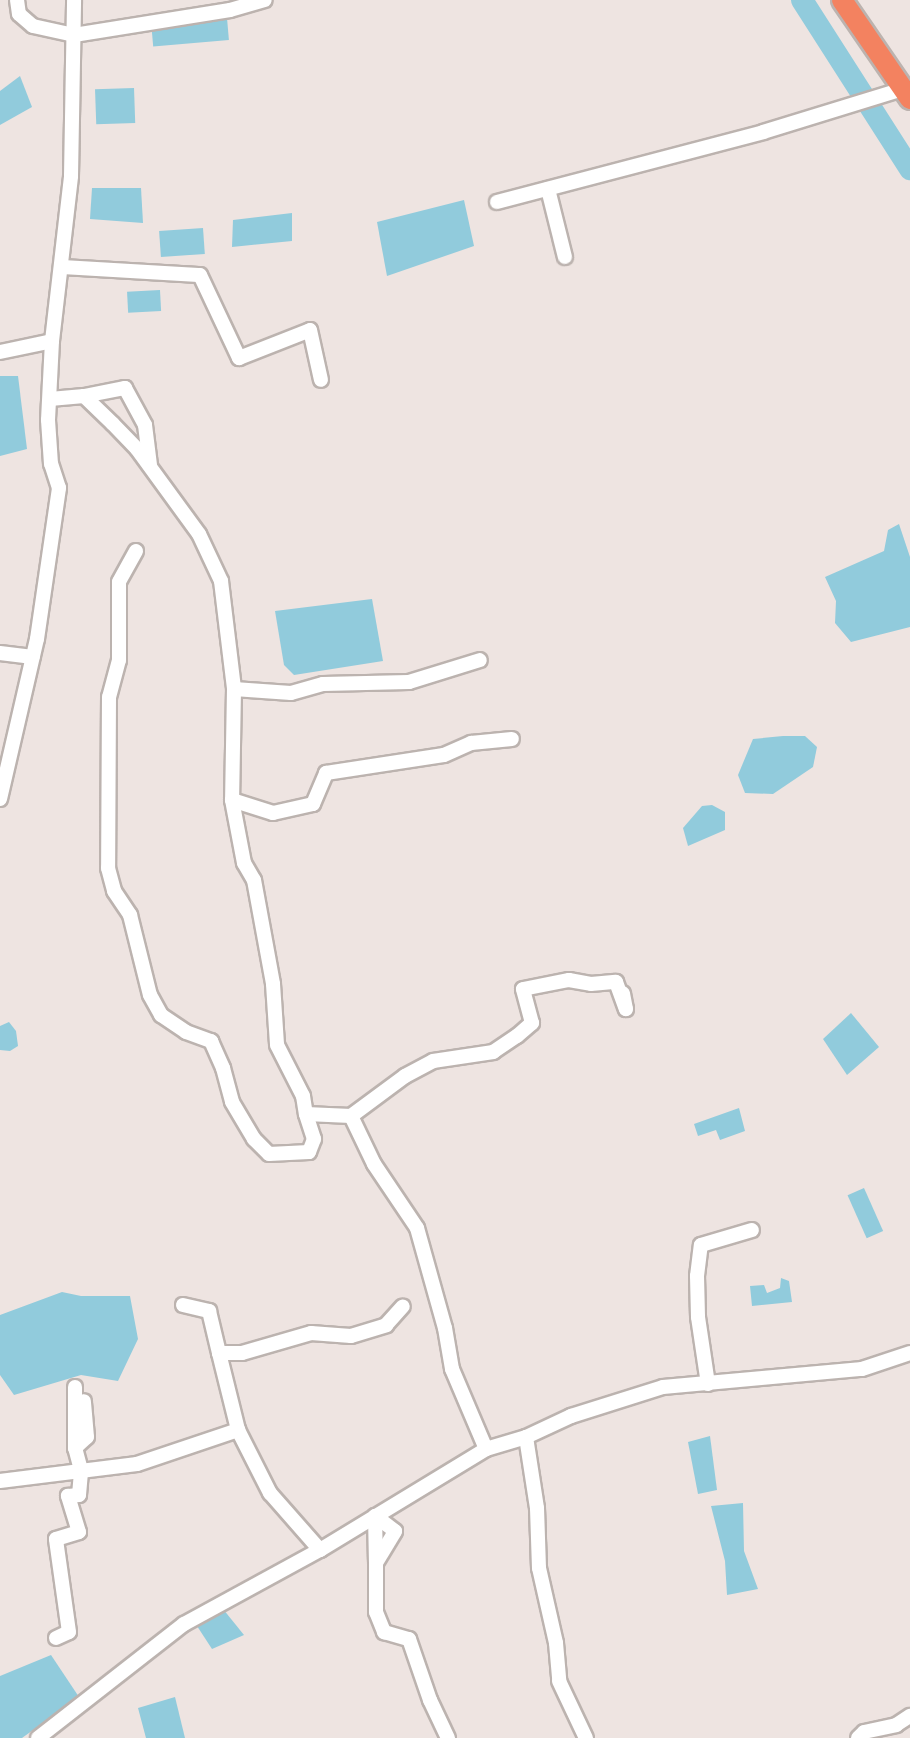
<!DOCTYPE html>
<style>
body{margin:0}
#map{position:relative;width:910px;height:1738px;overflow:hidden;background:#eee4e1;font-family:Commissioner,sans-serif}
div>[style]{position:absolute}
.water>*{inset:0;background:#91cbdc;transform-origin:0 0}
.river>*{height:22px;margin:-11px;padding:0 11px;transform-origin:11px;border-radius:11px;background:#91cbdc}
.roads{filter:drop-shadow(2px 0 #bcb3af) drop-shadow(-2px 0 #bcb3af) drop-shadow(0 2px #bcb3af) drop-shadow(0 -2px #bcb3af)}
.minor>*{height:14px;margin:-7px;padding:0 7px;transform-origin:7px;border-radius:7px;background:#fff}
.highway>*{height:20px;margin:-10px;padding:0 10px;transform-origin:10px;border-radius:10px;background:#f38260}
span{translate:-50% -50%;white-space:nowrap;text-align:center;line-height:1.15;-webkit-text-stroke:6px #fbf2ee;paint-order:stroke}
</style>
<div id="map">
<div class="water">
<div style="left:227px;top:18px;width:22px;height:76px;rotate:85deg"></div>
<div style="clip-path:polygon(20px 76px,32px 107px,0 125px,0 91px)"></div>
<div style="left:134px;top:88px;width:35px;height:39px;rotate:88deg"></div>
<div style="clip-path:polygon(92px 188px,141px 188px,143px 223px,90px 219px)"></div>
<div style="clip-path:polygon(464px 200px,474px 246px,387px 276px,377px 222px)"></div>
<div style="clip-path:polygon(292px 213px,292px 241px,232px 247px,233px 220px)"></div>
<div style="left:203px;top:228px;width:26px;height:44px;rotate:86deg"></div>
<div style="left:160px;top:290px;width:21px;height:33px;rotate:87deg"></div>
<div style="clip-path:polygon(0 376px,18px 376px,27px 449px,0 456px)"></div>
<div style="clip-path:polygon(899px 524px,910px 557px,910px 627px,851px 642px,835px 623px,836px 601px,825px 577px,884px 551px,888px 530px)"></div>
<div style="clip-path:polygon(372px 599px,383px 661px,294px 675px,284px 665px,275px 611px)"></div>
<div style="clip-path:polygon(783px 736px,805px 736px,817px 747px,813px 767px,773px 794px,745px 793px,738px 775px,753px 739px)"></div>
<div style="clip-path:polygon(712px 805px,725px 812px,725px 830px,688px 846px,683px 828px,702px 806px)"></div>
<div style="clip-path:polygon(851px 1013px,879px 1047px,847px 1075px,823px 1039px)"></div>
<div style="clip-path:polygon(9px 1022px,16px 1031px,18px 1046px,10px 1051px,0 1050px,0 1026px)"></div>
<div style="clip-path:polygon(739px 1108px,745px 1131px,720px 1140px,716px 1130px,698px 1136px,694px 1124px)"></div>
<div style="left:864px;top:1188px;width:47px;height:18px;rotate:66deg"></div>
<div style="clip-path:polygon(781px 1278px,789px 1281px,792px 1302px,752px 1306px,750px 1286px,764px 1285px,767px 1293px,780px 1288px)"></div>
<div style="clip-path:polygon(62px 1292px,81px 1296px,130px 1296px,138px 1339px,118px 1381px,81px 1375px,14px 1395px,0 1375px,0 1315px)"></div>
<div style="clip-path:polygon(710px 1436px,717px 1490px,698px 1494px,688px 1442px)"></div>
<div style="clip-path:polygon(743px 1503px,744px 1551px,758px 1589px,727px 1595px,725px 1561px,711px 1506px)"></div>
<div style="clip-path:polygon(223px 1609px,244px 1635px,212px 1649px,197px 1626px)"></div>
<div style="clip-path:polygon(51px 1655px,79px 1697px,22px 1738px,0 1738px,0 1676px)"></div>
<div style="clip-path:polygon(175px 1697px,185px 1738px,146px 1738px,138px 1708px)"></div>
</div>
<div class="river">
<div style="left:802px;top:0;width:201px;rotate:57.4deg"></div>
</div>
<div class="roads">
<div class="minor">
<div style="left:17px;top:0;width:14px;rotate:82deg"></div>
<div style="left:19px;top:14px;width:18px;rotate:41deg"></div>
<div style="left:33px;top:26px;width:42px;rotate:12.4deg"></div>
<div style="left:74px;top:35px;width:158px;rotate:-9.1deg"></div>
<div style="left:230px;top:10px;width:36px;rotate:-16deg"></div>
<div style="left:548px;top:189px;width:70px;rotate:76deg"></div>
<div style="left:497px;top:202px;width:275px;rotate:-14.7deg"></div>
<div style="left:763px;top:132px;width:146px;rotate:-17.1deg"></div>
<div style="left:61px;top:267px;width:139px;rotate:3.3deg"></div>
<div style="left:200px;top:275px;width:92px;rotate:64.8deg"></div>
<div style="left:239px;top:358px;width:76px;rotate:-21.5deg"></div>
<div style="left:310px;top:330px;width:51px;rotate:77.6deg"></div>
<div style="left:0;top:352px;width:53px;rotate:-11.9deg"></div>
<div style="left:84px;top:396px;width:42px;rotate:-11deg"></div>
<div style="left:125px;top:388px;width:42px;rotate:61.6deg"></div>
<div style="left:145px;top:425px;width:40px;rotate:82.9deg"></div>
<div style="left:50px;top:399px;width:34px;rotate:-5deg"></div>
<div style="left:84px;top:396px;width:40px;rotate:44deg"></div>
<div style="left:113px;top:424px;width:35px;rotate:46deg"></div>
<div style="left:137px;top:449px;width:105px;rotate:53.9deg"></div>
<div style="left:199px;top:534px;width:52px;rotate:64.9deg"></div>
<div style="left:221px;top:581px;width:109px;rotate:83.1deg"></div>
<div style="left:234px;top:689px;width:111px;rotate:91deg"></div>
<div style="left:232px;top:800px;width:64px;rotate:79.2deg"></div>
<div style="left:244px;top:863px;width:20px;rotate:60deg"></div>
<div style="left:254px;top:880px;width:106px;rotate:79.6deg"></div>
<div style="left:273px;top:984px;width:61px;rotate:86.2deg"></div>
<div style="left:277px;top:1045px;width:57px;rotate:63deg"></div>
<div style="left:303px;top:1096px;width:18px;rotate:81deg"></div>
<div style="left:306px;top:1114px;width:45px;rotate:2.5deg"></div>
<div style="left:351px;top:1116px;width:53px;rotate:64.4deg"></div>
<div style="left:374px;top:1164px;width:77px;rotate:56.1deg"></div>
<div style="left:417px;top:1228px;width:104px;rotate:74.4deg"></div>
<div style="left:445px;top:1328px;width:42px;rotate:80.3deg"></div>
<div style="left:452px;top:1369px;width:87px;rotate:67deg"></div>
<div style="left:136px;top:551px;width:35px;rotate:119deg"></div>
<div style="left:119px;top:582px;width:78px;rotate:90deg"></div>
<div style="left:119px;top:660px;width:38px;rotate:105deg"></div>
<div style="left:109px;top:697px;width:171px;rotate:90.3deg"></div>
<div style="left:108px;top:868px;width:24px;rotate:75deg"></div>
<div style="left:114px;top:891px;width:29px;rotate:56deg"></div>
<div style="left:130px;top:915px;width:82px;rotate:76deg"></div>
<div style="left:150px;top:995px;width:23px;rotate:61deg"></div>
<div style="left:161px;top:1015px;width:30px;rotate:34deg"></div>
<div style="left:186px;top:1032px;width:27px;rotate:20deg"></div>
<div style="left:211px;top:1041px;width:30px;rotate:66deg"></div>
<div style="left:223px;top:1068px;width:35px;rotate:75deg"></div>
<div style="left:232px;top:1102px;width:43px;rotate:59.3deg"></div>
<div style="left:254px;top:1139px;width:21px;rotate:45deg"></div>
<div style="left:269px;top:1154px;width:40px;rotate:-2.9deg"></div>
<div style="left:309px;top:1152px;width:14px;rotate:-69deg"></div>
<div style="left:314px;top:1139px;width:26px;rotate:-108deg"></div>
<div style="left:0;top:653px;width:33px;rotate:7deg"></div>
<div style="left:234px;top:689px;width:57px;rotate:4deg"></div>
<div style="left:291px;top:693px;width:33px;rotate:-16deg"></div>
<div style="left:323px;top:684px;width:86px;rotate:-1.3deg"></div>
<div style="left:409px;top:682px;width:74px;rotate:-17.2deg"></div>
<div style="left:0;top:799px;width:164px;rotate:-77deg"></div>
<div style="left:37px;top:639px;width:153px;rotate:-81.7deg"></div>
<div style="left:59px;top:488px;width:25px;rotate:-108deg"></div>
<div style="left:51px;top:464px;width:44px;rotate:-93.9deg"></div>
<div style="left:48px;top:420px;width:79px;rotate:-87.1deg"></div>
<div style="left:52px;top:341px;width:166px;rotate:-83.4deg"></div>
<div style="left:71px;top:176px;width:176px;rotate:-89deg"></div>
<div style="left:232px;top:800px;width:43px;rotate:17.6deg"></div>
<div style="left:273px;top:813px;width:41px;rotate:-12.7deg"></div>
<div style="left:313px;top:804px;width:34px;rotate:-67deg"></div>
<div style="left:326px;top:773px;width:119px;rotate:-8.7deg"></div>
<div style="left:444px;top:755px;width:30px;rotate:-24deg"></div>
<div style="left:471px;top:743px;width:41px;rotate:-5.6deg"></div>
<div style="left:351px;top:1116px;width:67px;rotate:-36.5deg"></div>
<div style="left:405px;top:1076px;width:32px;rotate:-28deg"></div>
<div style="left:433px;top:1061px;width:61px;rotate:-8.5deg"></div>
<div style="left:493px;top:1052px;width:29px;rotate:-34deg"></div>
<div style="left:517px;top:1036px;width:20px;rotate:-41deg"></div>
<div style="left:532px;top:1023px;width:35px;rotate:-105deg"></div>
<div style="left:523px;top:989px;width:47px;rotate:-11.1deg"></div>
<div style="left:569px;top:980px;width:22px;rotate:10deg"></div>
<div style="left:591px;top:984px;width:25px;rotate:-5deg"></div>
<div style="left:616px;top:982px;width:29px;rotate:70deg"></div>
<div style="left:626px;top:1009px;width:16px;rotate:-101deg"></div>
<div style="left:183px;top:1305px;width:27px;rotate:13deg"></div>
<div style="left:209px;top:1311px;width:43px;rotate:76.6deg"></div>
<div style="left:219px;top:1353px;width:23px"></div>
<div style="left:242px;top:1353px;width:72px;rotate:-16.2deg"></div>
<div style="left:311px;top:1333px;width:40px;rotate:4.3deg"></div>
<div style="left:351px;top:1336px;width:37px;rotate:-17deg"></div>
<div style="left:386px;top:1325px;width:25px;rotate:-48deg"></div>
<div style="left:219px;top:1353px;width:79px;rotate:76.1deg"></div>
<div style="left:238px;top:1430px;width:71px;rotate:63.1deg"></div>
<div style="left:270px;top:1493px;width:76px;rotate:48.7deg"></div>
<div style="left:708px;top:1384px;width:68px;rotate:-98.5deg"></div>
<div style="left:698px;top:1317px;width:41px;rotate:-91.4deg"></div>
<div style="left:697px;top:1276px;width:31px;rotate:-83deg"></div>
<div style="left:701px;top:1245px;width:53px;rotate:-16.4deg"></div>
<div style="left:526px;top:1437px;width:72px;rotate:81.2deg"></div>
<div style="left:537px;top:1508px;width:60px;rotate:88.1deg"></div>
<div style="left:539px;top:1568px;width:77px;rotate:77.2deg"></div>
<div style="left:556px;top:1643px;width:38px;rotate:85deg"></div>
<div style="left:559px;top:1681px;width:63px;rotate:64.7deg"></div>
<div style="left:75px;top:1448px;width:16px;rotate:-43deg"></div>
<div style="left:87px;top:1437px;width:36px;rotate:-95deg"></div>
<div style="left:0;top:1481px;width:138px;rotate:-7.1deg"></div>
<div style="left:137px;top:1464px;width:107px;rotate:-18.6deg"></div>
<div style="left:376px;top:1563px;width:37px;rotate:-59deg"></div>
<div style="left:395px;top:1531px;width:25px;rotate:-143deg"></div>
<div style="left:375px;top:1516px;width:47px;rotate:88.8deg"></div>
<div style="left:376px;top:1563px;width:49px;rotate:90deg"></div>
<div style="left:376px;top:1612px;width:22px;rotate:68deg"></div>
<div style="left:384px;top:1632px;width:26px;rotate:16deg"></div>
<div style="left:409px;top:1639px;width:65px;rotate:71deg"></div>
<div style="left:430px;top:1700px;width:42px;rotate:64.7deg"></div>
<div style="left:56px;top:1638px;width:14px;rotate:-25deg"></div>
<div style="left:69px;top:1632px;width:94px;rotate:-98deg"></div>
<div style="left:56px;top:1539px;width:24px;rotate:-17deg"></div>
<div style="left:79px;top:1532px;width:38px;rotate:-107deg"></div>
<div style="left:68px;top:1496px;width:11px;rotate:-5deg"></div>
<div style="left:79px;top:1495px;width:25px;rotate:-85deg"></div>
<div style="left:81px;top:1470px;width:23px;rotate:-105deg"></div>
<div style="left:75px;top:1448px;width:61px;rotate:-90deg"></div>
<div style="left:38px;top:1738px;width:185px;rotate:-38deg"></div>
<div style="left:184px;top:1624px;width:155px;rotate:-28.6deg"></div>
<div style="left:320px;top:1550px;width:194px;rotate:-31.3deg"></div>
<div style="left:486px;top:1449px;width:42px;rotate:-16.7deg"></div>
<div style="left:526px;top:1437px;width:50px;rotate:-25deg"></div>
<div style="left:571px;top:1416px;width:96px;rotate:-17.5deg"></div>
<div style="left:663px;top:1387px;width:200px;rotate:-5.2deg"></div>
<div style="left:862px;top:1369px;width:51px;rotate:-18.4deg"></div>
<div style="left:858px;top:1738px;width:8px;rotate:-45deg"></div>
<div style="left:864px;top:1732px;width:33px;rotate:-12deg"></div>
<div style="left:896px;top:1725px;width:17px;rotate:-33deg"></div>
</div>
<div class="highway">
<div style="left:842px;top:0;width:120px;rotate:55.5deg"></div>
</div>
</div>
</div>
